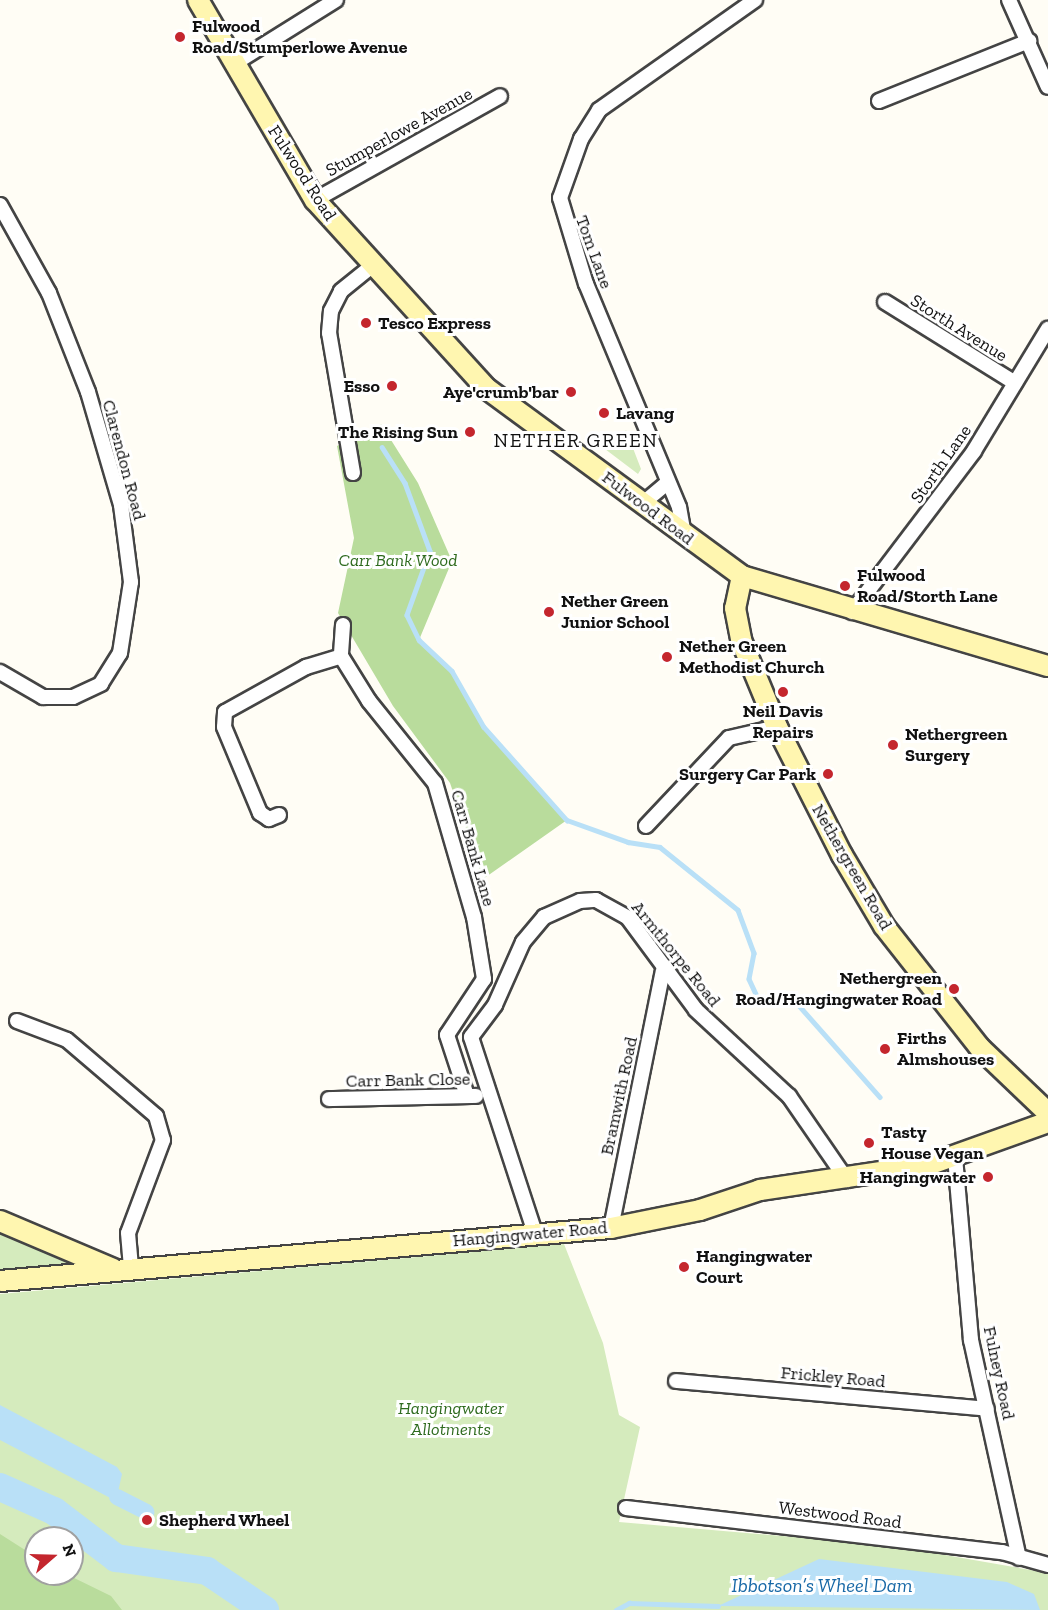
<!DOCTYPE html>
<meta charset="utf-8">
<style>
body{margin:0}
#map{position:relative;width:1048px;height:1610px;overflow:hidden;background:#fffdf5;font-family:"Zilla Slab",serif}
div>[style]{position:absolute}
.green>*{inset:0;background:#d5ebbd}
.forest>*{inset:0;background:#b9dc9c}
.water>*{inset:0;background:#b9e0f7}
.stream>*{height:4.5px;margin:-2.25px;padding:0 2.25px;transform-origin:2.25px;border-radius:2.25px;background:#b9e0f7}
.canal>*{height:16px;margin:-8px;padding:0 8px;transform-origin:8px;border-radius:8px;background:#b9e0f7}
.river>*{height:28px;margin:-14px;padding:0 14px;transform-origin:14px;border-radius:14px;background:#b9e0f7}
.roads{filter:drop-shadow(2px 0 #444) drop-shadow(-2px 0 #444) drop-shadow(0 2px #444) drop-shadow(0 -2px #444)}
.street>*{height:14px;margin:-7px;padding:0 7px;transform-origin:7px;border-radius:7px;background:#fff}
.secondary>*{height:20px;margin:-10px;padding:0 10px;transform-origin:10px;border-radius:10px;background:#fff6b0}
.dots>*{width:16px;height:16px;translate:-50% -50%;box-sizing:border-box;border:3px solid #fff;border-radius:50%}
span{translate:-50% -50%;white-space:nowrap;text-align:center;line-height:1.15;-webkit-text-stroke:6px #fff;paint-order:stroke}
.poi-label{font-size:18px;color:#111;font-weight:700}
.left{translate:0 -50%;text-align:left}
.right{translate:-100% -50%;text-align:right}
.street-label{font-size:18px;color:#111}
.park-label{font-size:18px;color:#2f6b1f;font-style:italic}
.neighbourhood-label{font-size:20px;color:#111;letter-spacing:1.5px}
.water-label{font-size:20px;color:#1768a6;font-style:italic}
.north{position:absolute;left:24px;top:1526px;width:60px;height:60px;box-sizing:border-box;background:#fff;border:2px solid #a0a0a0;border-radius:50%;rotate:70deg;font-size:16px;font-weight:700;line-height:24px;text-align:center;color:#111}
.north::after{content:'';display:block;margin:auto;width:21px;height:27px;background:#c4262e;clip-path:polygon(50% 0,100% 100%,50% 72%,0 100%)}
</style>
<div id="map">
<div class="green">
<div style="clip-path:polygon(626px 430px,641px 469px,638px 474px,605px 449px,620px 442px)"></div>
<div style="clip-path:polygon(0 1233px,81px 1268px,0 1273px)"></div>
<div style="clip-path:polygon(evenodd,564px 1244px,603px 1343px,619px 1415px,640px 1427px,619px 1522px,888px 1545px,1048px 1573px,1048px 1610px,0 1610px,0 1294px,564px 1244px,36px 1538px,72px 1538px,72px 1574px,36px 1574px,36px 1538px)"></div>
</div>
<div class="forest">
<div style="clip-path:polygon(381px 424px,418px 483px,452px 561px,419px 640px,452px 671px,484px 727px,567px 820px,483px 879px,450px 783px,393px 706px,338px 613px,354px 538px,337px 446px)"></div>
<div style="clip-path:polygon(0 1534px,36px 1557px,36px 1574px,66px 1574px,111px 1596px,122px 1610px,0 1610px)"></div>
</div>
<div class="water">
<div style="clip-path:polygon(0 1405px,117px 1467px,122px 1474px,116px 1501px,0 1440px)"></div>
<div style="clip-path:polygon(819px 1559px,1007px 1582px,1034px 1594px,1040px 1610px,718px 1606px)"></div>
</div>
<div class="stream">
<div style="left:382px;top:447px;width:43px;rotate:57.4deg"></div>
<div style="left:405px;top:483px;width:72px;rotate:69.8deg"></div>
<div style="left:430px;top:551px;width:68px;rotate:109.8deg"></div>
<div style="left:407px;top:615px;width:28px;rotate:64deg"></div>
<div style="left:419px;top:640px;width:45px;rotate:43.2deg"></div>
<div style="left:452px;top:671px;width:64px;rotate:60.3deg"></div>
<div style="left:484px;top:727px;width:125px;rotate:48.3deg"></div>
<div style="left:567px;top:820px;width:65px;rotate:19.8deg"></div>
<div style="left:628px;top:842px;width:32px;rotate:9deg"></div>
<div style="left:660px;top:847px;width:100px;rotate:38.9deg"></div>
<div style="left:738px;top:910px;width:46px;rotate:69.6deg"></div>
<div style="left:754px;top:953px;width:26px;rotate:101deg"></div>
<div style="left:749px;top:979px;width:21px;rotate:65deg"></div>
<div style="left:758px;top:998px;width:37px;rotate:5deg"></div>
<div style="left:795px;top:1001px;width:128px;rotate:48.5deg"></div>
<div style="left:616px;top:1610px;width:15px;rotate:-28deg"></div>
<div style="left:629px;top:1603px;width:89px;rotate:1.9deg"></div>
</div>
<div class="canal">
<div style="left:117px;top:1497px;width:33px;rotate:27deg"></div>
</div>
<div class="river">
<div style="left:0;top:1487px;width:59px;rotate:24deg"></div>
<div style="left:54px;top:1511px;width:78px;rotate:37.2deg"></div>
<div style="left:116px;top:1558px;width:92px;rotate:8.1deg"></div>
<div style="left:207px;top:1571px;width:70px;rotate:33.9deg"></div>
</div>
<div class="roads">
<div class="street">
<div style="left:1009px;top:0;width:95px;rotate:65.9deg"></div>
<div style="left:235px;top:63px;width:119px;rotate:-32deg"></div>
<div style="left:879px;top:101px;width:162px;rotate:-21.8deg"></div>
<div style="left:315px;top:200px;width:212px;rotate:-29.3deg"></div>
<div style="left:0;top:205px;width:101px;rotate:60.9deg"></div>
<div style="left:49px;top:293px;width:106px;rotate:68.5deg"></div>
<div style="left:88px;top:392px;width:118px;rotate:73.7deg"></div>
<div style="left:121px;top:505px;width:78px;rotate:82.6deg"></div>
<div style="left:131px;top:582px;width:72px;rotate:98.8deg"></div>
<div style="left:120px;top:653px;width:36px;rotate:122deg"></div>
<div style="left:101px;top:684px;width:31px;rotate:155deg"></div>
<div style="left:73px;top:697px;width:30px;rotate:180deg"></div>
<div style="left:43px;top:697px;width:50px;rotate:-149.8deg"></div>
<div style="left:885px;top:302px;width:153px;rotate:31.9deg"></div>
<div style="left:353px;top:473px;width:142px;rotate:-99.7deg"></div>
<div style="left:329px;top:333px;width:22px;rotate:-85deg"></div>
<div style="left:331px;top:311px;width:22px;rotate:-63deg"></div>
<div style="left:341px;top:291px;width:40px;rotate:-39deg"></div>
<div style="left:642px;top:504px;width:31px;rotate:-40deg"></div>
<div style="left:684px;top:535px;width:28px;rotate:-100deg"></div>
<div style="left:679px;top:507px;width:242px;rotate:-112.6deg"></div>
<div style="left:586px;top:284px;width:90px;rotate:-106.8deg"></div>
<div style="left:560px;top:198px;width:63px;rotate:-70.4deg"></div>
<div style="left:581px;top:139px;width:34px;rotate:-58deg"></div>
<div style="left:599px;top:110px;width:191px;rotate:-35.2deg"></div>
<div style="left:852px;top:612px;width:202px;rotate:-52.8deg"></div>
<div style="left:974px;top:451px;width:143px;rotate:-58.8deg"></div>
<div style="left:343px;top:625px;width:31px;rotate:94deg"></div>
<div style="left:341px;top:656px;width:53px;rotate:58.1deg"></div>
<div style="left:369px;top:701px;width:105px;rotate:51.2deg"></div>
<div style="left:435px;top:783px;width:140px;rotate:73.8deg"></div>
<div style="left:474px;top:917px;width:63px;rotate:80.8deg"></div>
<div style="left:484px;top:979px;width:67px;rotate:123.5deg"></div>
<div style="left:447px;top:1035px;width:64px;rotate:71.8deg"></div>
<div style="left:279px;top:815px;width:11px;rotate:158deg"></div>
<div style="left:269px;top:819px;width:11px;rotate:-146deg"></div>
<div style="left:260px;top:813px;width:93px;rotate:-112.7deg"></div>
<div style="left:224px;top:727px;width:15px;rotate:-86deg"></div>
<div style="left:225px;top:712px;width:93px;rotate:-29.1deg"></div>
<div style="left:306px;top:667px;width:37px;rotate:-17deg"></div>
<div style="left:646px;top:826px;width:121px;rotate:-46.7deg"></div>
<div style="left:729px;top:738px;width:49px;rotate:-12.9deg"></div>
<div style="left:17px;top:1021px;width:53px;rotate:20.8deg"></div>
<div style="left:67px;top:1040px;width:117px;rotate:40.5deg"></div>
<div style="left:156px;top:1116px;width:25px;rotate:74deg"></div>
<div style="left:163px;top:1140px;width:99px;rotate:110.6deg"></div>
<div style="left:128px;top:1233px;width:36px;rotate:85deg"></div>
<div style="left:329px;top:1099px;width:147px;rotate:-1.2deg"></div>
<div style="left:955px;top:1157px;width:184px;rotate:85deg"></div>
<div style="left:971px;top:1340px;width:223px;rotate:77.6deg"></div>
<div style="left:611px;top:1228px;width:262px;rotate:-78.6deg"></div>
<div style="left:535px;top:1233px;width:206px;rotate:-108.1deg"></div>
<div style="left:471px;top:1037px;width:40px;rotate:-53deg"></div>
<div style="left:495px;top:1005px;width:69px;rotate:-66deg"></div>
<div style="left:523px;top:942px;width:33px;rotate:-50deg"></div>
<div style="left:544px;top:917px;width:39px;rotate:-24deg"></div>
<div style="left:580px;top:901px;width:16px;rotate:-4deg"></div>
<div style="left:596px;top:900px;width:37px;rotate:29deg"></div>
<div style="left:628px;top:918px;width:114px;rotate:53.5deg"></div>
<div style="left:696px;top:1010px;width:127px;rotate:42.8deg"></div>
<div style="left:789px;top:1096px;width:102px;rotate:55.4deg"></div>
<div style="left:676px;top:1381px;width:312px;rotate:5.1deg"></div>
<div style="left:626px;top:1508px;width:379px;rotate:6.7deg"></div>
<div style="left:1002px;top:1552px;width:48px;rotate:15.8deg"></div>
</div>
<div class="secondary">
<div style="left:198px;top:0;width:232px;rotate:59.7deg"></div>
<div style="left:315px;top:200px;width:254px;rotate:47.7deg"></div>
<div style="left:486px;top:388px;width:318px;rotate:36.3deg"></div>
<div style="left:742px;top:576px;width:319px;rotate:16.4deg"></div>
<div style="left:742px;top:576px;width:33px;rotate:102deg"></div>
<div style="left:735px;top:608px;width:33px;rotate:79deg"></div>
<div style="left:741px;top:640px;width:94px;rotate:67.5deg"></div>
<div style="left:777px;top:727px;width:144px;rotate:63.1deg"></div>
<div style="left:842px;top:855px;width:82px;rotate:59.4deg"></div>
<div style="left:884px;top:926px;width:155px;rotate:51.8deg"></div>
<div style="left:980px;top:1048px;width:94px;rotate:43.7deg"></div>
<div style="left:0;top:1221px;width:123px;rotate:23deg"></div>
<div style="left:0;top:1281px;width:613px;rotate:-4.96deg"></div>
<div style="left:611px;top:1228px;width:91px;rotate:-11.4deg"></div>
<div style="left:700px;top:1210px;width:63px;rotate:-18.4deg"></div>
<div style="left:760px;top:1190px;width:170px;rotate:-8.5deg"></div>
<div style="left:928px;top:1165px;width:127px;rotate:-19.7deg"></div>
</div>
</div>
<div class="dots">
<div style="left:180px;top:37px;background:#c4262e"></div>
<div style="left:366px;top:323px;background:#c4262e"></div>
<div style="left:392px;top:386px;background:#c4262e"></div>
<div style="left:571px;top:392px;background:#c4262e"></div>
<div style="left:604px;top:413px;background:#c4262e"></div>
<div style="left:470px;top:432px;background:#c4262e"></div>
<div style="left:845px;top:586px;background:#c4262e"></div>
<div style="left:549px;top:612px;background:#c4262e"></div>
<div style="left:667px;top:657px;background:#c4262e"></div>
<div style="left:783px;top:692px;background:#c4262e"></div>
<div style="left:893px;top:745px;background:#c4262e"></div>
<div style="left:828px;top:774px;background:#c4262e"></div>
<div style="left:954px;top:989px;background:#c4262e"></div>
<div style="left:885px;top:1049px;background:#c4262e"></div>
<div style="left:869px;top:1143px;background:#c4262e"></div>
<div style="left:988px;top:1177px;background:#c4262e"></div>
<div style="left:684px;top:1267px;background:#c4262e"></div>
<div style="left:147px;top:1520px;background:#c4262e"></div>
</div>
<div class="poi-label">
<span class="left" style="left:192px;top:37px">Fulwood<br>Road/Stumperlowe Avenue</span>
<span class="left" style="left:378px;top:323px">Tesco Express</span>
<span class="right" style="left:380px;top:386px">Esso</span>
<span class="right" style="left:559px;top:392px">Aye'crumb'bar</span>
<span class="left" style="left:616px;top:413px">Lavang</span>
<span class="right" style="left:458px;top:432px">The Rising Sun</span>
<span class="left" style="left:857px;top:586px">Fulwood<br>Road/Storth Lane</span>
<span class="left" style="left:561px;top:612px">Nether Green<br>Junior School</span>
<span class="left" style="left:679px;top:657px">Nether Green<br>Methodist Church</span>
<span style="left:783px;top:722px">Neil Davis<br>Repairs</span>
<span class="left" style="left:905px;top:745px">Nethergreen<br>Surgery</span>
<span class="right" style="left:816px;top:774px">Surgery Car Park</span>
<span class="right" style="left:942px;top:989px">Nethergreen<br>Road/Hangingwater Road</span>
<span class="left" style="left:897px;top:1049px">Firths<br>Almshouses</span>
<span class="left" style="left:881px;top:1143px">Tasty<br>House Vegan</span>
<span class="right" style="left:976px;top:1177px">Hangingwater</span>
<span class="left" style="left:696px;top:1267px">Hangingwater<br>Court</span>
<span class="left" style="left:159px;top:1520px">Shepherd Wheel</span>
</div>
<div class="street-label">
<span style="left:399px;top:132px;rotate:-29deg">Stumperlowe Avenue</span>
<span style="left:302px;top:173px;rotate:57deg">Fulwood Road</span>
<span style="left:594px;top:252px;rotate:70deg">Tom Lane</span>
<span style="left:959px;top:328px;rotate:32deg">Storth Avenue</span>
<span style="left:124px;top:460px;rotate:75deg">Clarendon Road</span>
<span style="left:941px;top:464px;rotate:-55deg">Storth Lane</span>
<span style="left:648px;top:508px;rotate:37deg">Fulwood Road</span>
<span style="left:473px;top:848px;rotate:74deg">Carr Bank Lane</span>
<span style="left:852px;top:867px;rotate:60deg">Nethergreen Road</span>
<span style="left:676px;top:954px;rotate:51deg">Armthorpe Road</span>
<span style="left:408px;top:1080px;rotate:-1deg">Carr Bank Close</span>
<span style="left:619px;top:1096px;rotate:-78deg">Bramwith Road</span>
<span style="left:530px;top:1234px;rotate:-5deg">Hangingwater Road</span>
<span style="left:999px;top:1373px;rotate:78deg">Fulney Road</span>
<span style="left:833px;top:1377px;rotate:5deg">Frickley Road</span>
<span style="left:840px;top:1515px;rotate:7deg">Westwood Road</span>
</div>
<div class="park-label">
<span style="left:398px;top:560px">Carr Bank Wood</span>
<span style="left:451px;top:1419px">Hangingwater<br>Allotments</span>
</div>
<div class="neighbourhood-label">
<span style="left:576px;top:440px">NETHER GREEN</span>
</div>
<div class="water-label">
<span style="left:822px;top:1585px">Ibbotson’s Wheel Dam</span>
</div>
<div class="north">N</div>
</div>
